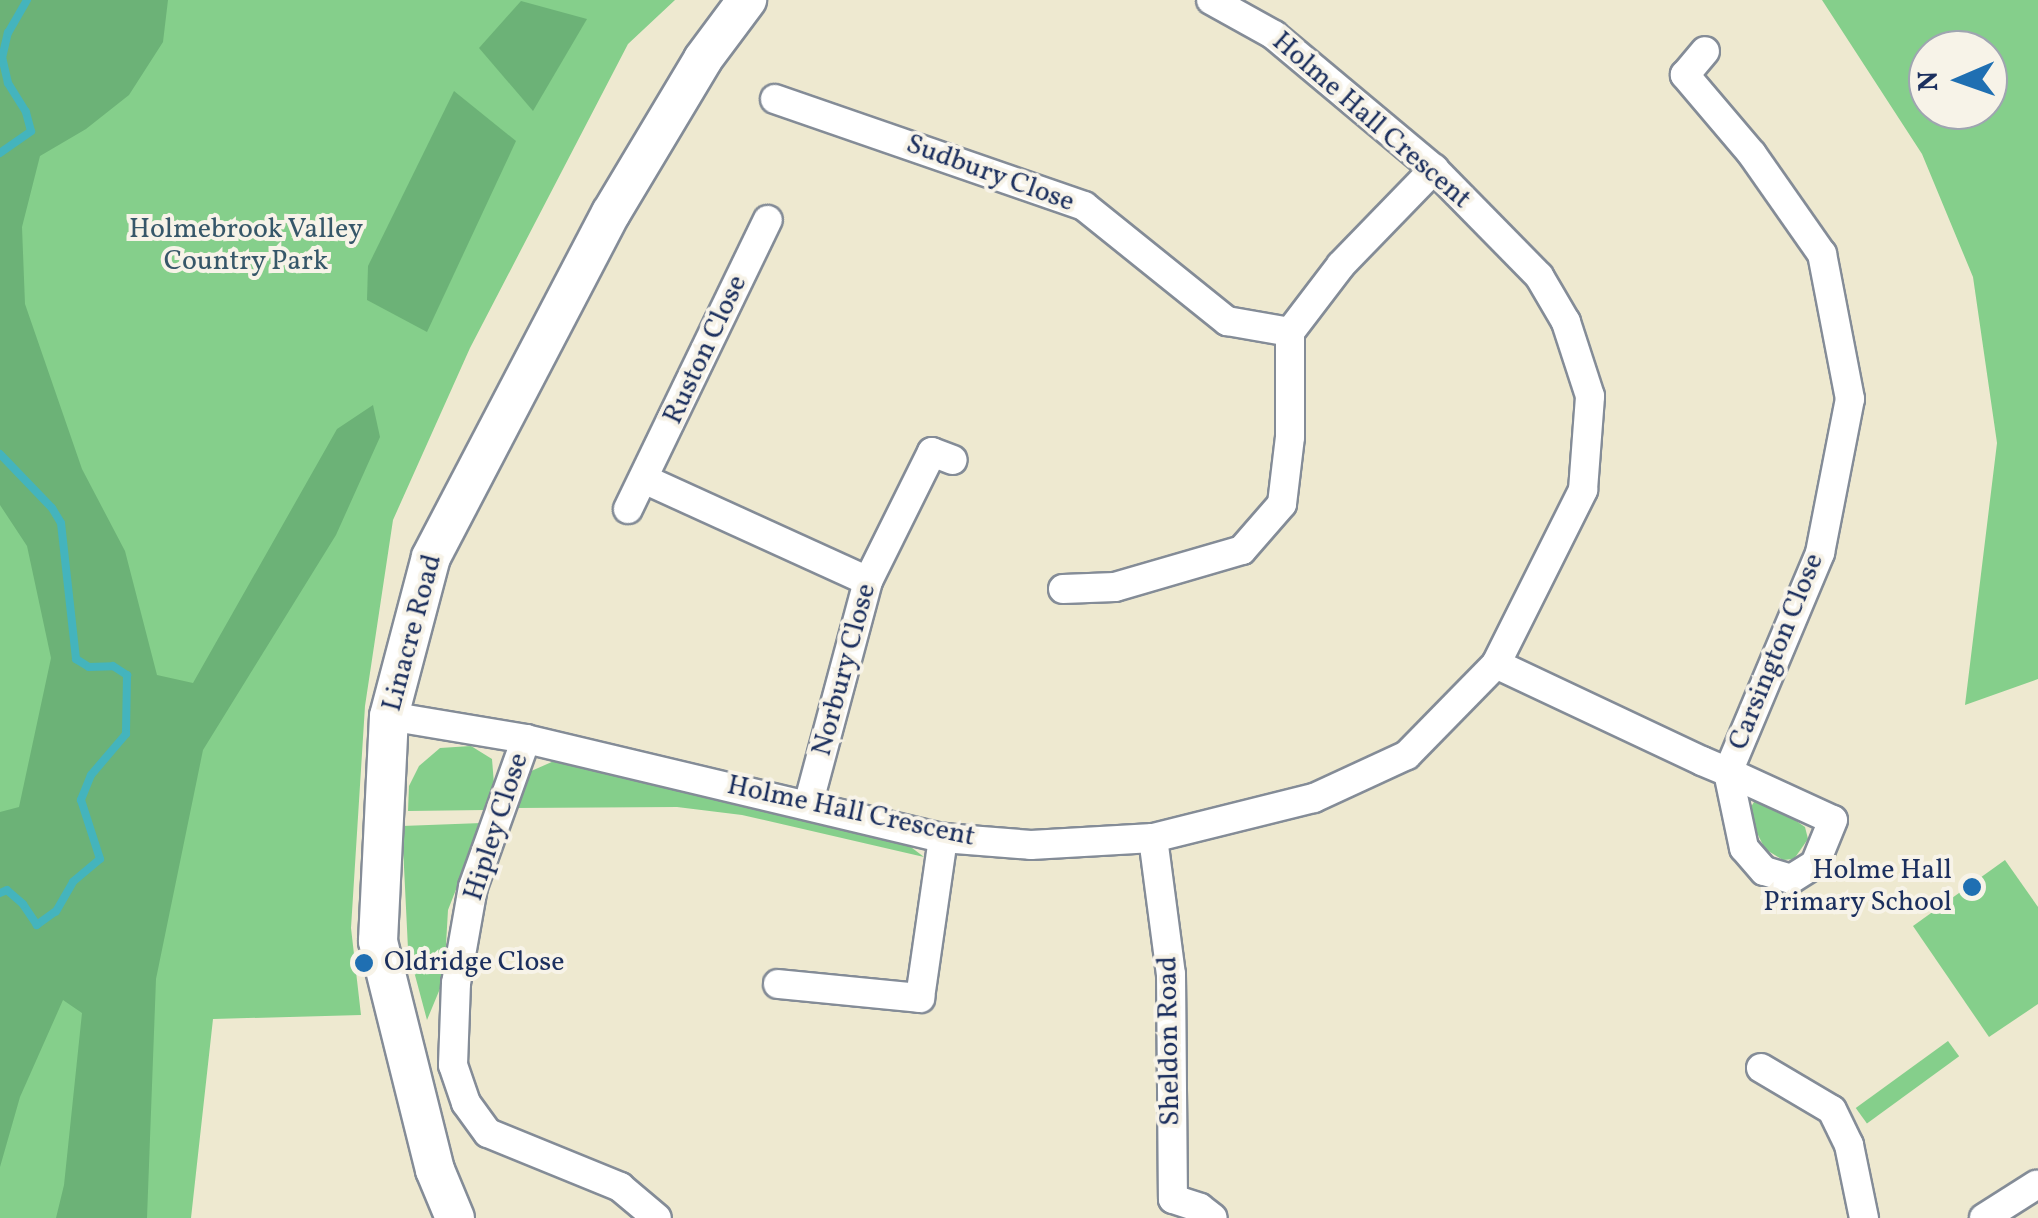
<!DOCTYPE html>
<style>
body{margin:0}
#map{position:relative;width:2038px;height:1218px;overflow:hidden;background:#eee9d0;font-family:Vollkorn,serif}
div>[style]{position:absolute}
.green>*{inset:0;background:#85cf8b;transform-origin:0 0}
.forest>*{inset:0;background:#6cb277}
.stream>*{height:8px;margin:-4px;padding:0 4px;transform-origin:4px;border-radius:4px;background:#44b4bd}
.roads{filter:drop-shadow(2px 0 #848c97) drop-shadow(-2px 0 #848c97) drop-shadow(0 2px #848c97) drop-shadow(0 -2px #848c97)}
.street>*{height:28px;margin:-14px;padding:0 14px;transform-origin:14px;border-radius:14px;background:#fff}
.secondary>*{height:38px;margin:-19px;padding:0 19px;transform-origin:19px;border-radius:19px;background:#fff}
.dots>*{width:28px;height:28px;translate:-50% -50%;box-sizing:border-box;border:5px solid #f7f3e8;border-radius:50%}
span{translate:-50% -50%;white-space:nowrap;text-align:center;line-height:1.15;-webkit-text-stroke:8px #f7f3e8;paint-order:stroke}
.street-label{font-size:28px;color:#1b2f5e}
.park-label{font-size:28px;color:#365769}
.poi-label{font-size:28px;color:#1b2f5e}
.right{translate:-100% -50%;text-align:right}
.left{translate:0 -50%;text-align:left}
.north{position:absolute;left:1908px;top:30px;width:100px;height:100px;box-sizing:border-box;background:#f7f3e8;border:2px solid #9fa5b1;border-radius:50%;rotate:268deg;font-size:28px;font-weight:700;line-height:40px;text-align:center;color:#1b2f5e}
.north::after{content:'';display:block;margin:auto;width:35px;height:45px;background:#1f6fb2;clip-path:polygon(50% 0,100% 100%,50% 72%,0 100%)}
</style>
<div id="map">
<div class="green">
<div style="clip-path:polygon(0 0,675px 0,628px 44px,470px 348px,393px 520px,365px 706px,351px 928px,361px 1015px,213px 1019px,191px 1218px,0 1218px)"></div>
<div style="clip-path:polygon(evenodd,1822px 0,2038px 0,2038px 679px,1965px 705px,1997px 443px,1973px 277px,1922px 154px,1822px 0,1928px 50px,1988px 50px,1988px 110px,1928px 110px,1928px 50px)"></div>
<div style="clip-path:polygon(471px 746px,492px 759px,494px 784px,485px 810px,408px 811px,409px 786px,419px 766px,440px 748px)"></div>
<div style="clip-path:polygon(554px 761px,903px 841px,924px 857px,742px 815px,677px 807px,514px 808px,518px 786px,529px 772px)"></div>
<div style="clip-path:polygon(1766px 800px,1805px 827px,1808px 839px,1794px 859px,1783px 860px,1765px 849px,1753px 825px,1749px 810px,1754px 802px)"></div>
<div style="clip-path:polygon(482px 823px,448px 910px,444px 979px,427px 1020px,408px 949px,402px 826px)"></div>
<div style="clip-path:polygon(2005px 860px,2038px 907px,2038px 1004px,1989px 1037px,1913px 926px)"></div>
<div style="left:1948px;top:1041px;width:19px;height:114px;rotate:54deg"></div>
</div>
<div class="forest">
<div style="clip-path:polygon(0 0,168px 0,163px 42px,129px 95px,86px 129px,40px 156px,22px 227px,25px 304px,82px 469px,125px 551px,157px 675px,193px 683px,337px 429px,373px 405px,380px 437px,336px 535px,203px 750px,156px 979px,147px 1218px,56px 1218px,64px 1185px,82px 1013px,63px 1000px,20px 1097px,0 1167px,0 812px,19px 807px,51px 658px,27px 546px,0 505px)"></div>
<div style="clip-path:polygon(521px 1px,587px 19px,533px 111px,479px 48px)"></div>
<div style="clip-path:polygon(454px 91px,516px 141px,427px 332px,367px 300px,368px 266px)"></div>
</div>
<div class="stream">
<div style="left:0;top:153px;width:38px;rotate:-35deg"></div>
<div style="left:31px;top:131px;width:20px;rotate:-105deg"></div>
<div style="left:26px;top:112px;width:34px;rotate:-122deg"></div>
<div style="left:8px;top:83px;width:26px;rotate:-103deg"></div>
<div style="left:2px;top:58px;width:26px;rotate:-77deg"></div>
<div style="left:8px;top:33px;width:38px;rotate:-60deg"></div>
<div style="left:0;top:454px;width:75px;rotate:46.1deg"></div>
<div style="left:52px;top:508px;width:17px;rotate:59deg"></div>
<div style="left:61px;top:523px;width:137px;rotate:83.7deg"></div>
<div style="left:76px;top:659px;width:15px;rotate:32deg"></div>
<div style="left:89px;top:667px;width:24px;rotate:-2deg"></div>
<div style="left:113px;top:666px;width:17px;rotate:33deg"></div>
<div style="left:127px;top:675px;width:59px;rotate:91deg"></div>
<div style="left:126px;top:734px;width:54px;rotate:130.5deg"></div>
<div style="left:91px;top:775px;width:27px;rotate:112deg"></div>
<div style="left:81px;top:800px;width:62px;rotate:72.1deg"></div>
<div style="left:100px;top:859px;width:35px;rotate:140deg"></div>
<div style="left:73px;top:882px;width:34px;rotate:120deg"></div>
<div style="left:56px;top:911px;width:24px;rotate:144deg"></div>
<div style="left:37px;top:925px;width:25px;rotate:-124deg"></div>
<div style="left:23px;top:904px;width:21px;rotate:-139deg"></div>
<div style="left:7px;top:890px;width:8px;rotate:157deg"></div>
</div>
<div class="roads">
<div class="street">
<div style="left:775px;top:99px;width:327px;rotate:19.1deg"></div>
<div style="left:1084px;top:206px;width:184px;rotate:38.8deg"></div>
<div style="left:1227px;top:321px;width:64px;rotate:9.9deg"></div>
<div style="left:644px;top:479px;width:246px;rotate:24.5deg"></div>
<div style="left:628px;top:509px;width:321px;rotate:-64.2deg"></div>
<div style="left:1063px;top:589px;width:52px;rotate:-2.2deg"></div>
<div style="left:1115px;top:587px;width:132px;rotate:-16.2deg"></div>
<div style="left:1242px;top:550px;width:61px;rotate:-49deg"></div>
<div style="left:1282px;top:504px;width:67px;rotate:-83.2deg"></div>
<div style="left:1290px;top:437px;width:105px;rotate:-90deg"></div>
<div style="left:1290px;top:332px;width:84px;rotate:-52.7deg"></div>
<div style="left:1341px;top:265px;width:134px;rotate:-45.9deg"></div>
<div style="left:1496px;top:664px;width:228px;rotate:25.2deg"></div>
<div style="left:1702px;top:761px;width:28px;rotate:23deg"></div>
<div style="left:1728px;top:772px;width:115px;rotate:24.6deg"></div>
<div style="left:1833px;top:820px;width:48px;rotate:112.2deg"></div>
<div style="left:1815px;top:864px;width:28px;rotate:148deg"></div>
<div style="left:1791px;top:879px;width:28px;rotate:-163deg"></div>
<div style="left:1764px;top:871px;width:30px;rotate:-131deg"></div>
<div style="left:1744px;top:848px;width:78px;rotate:-101.9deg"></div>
<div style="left:1728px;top:772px;width:238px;rotate:-67.2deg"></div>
<div style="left:1820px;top:553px;width:157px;rotate:-79deg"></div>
<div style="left:1850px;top:399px;width:148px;rotate:-100.9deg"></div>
<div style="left:1822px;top:254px;width:122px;rotate:-125deg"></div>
<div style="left:1752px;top:154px;width:104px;rotate:-130.3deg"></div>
<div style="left:1685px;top:75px;width:31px;rotate:-50deg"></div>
<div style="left:389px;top:716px;width:139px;rotate:9.5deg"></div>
<div style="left:526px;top:739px;width:429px;rotate:13.4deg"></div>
<div style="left:943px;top:838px;width:88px;rotate:4.5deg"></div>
<div style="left:1031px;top:845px;width:122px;rotate:-3.3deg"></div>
<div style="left:1153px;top:838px;width:166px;rotate:-14deg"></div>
<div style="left:1314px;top:798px;width:102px;rotate:-24.8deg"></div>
<div style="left:1407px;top:755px;width:127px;rotate:-45.6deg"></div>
<div style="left:1496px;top:664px;width:195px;rotate:-63.4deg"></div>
<div style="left:1583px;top:490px;width:94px;rotate:-85.7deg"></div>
<div style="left:1590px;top:396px;width:78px;rotate:-108deg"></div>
<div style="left:1566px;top:322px;width:53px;rotate:-120.4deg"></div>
<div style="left:1539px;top:276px;width:150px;rotate:-134.5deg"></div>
<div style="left:1434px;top:169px;width:209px;rotate:-140.1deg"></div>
<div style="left:1274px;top:35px;width:72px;rotate:-150.9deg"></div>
<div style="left:526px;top:739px;width:157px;rotate:109.7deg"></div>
<div style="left:473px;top:887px;width:97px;rotate:100deg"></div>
<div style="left:456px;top:983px;width:82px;rotate:92.1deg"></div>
<div style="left:453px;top:1065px;width:40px;rotate:71.1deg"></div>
<div style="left:466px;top:1103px;width:37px;rotate:54deg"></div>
<div style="left:488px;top:1133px;width:143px;rotate:22.2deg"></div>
<div style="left:620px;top:1187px;width:48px;rotate:40deg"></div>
<div style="left:808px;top:805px;width:232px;rotate:-75deg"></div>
<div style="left:868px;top:581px;width:144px;rotate:-63.6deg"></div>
<div style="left:932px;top:452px;width:22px;rotate:21deg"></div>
<div style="left:1153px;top:838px;width:137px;rotate:82.5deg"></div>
<div style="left:1171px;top:974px;width:225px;rotate:89.5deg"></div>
<div style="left:1173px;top:1199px;width:28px;rotate:18deg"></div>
<div style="left:1200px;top:1208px;width:16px;rotate:38deg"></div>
<div style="left:778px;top:984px;width:143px;rotate:5.6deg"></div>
<div style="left:920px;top:998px;width:162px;rotate:-81.8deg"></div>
<div style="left:1761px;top:1068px;width:82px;rotate:30.6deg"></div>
<div style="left:1832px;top:1110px;width:39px;rotate:64deg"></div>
<div style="left:1849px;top:1145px;width:75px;rotate:78.4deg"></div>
<div style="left:1984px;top:1218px;width:62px;rotate:-32.4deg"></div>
</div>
<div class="secondary">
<div style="left:455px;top:1218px;width:52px;rotate:-112.6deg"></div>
<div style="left:435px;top:1170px;width:236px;rotate:-104deg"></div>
<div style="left:378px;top:941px;width:225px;rotate:-87.2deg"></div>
<div style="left:389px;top:716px;width:164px;rotate:-75.2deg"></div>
<div style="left:431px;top:557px;width:388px;rotate:-62.4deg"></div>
<div style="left:611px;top:213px;width:179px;rotate:-59.1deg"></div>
<div style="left:703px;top:59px;width:74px;rotate:-53.3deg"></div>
</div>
</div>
<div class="dots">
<div style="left:1972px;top:887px;background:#1f6fb2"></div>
<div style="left:364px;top:963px;background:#1f6fb2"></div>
</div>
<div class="street-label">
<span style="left:1371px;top:121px;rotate:41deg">Holme Hall Crescent</span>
<span style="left:990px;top:174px;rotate:20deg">Sudbury Close</span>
<span style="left:706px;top:350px;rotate:-65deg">Ruston Close</span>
<span style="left:413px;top:633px;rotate:-75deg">Linacre Road</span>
<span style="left:1777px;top:652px;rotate:-68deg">Carsington Close</span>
<span style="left:845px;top:670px;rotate:-75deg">Norbury Close</span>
<span style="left:851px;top:812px;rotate:12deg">Holme Hall Crescent</span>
<span style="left:497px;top:827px;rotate:-72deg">Hipley Close</span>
<span style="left:1170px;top:1041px;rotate:-91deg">Sheldon Road</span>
</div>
<div class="park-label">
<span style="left:246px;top:246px">Holmebrook Valley<br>Country Park</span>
</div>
<div class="poi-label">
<span class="right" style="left:1952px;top:887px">Holme Hall<br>Primary School</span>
<span class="left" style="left:384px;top:963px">Oldridge Close</span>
</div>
<div class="north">N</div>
</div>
